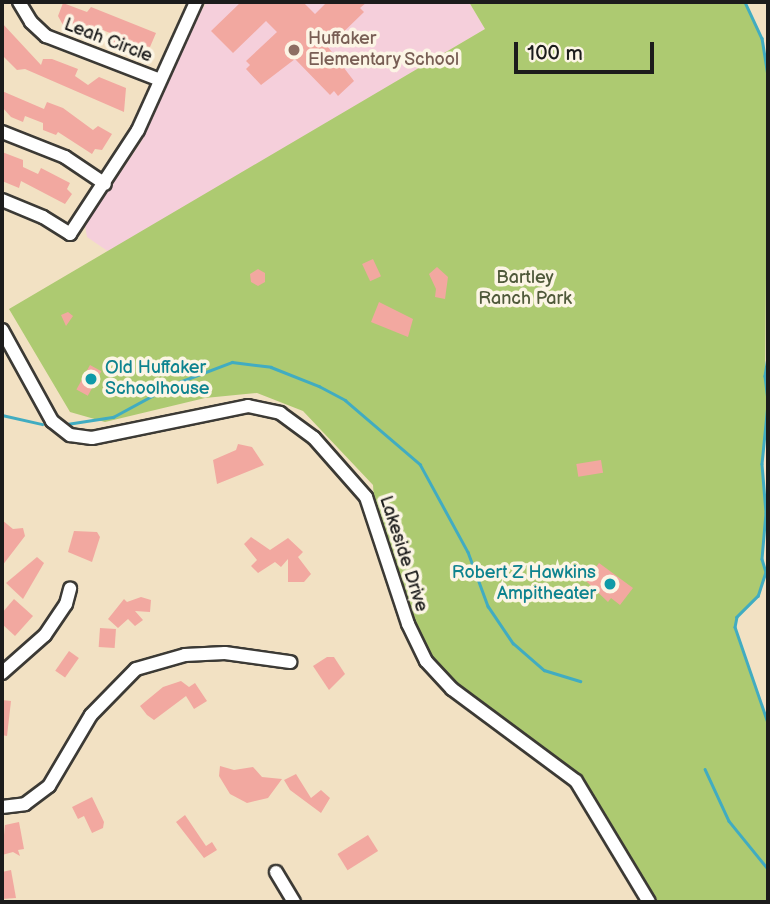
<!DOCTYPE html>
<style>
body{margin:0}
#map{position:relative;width:770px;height:904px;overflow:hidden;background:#f2e1c3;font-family:"Balsamiq Sans",sans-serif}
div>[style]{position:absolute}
.built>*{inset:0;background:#f5cfdb}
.green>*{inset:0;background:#adca71}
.stream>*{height:2.5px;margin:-1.25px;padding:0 1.25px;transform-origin:1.25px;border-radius:1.25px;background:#41acc1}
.building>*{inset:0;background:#f2a8a0;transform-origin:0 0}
.roads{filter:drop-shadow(2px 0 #3c3a35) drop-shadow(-2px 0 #3c3a35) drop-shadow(0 2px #3c3a35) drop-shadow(0 -2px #3c3a35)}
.minor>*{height:12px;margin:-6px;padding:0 6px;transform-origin:6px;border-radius:6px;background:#fff}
.dots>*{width:19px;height:19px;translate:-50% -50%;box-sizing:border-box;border:4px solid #fcf5e5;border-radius:50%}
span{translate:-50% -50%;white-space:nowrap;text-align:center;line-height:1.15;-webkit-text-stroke:7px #fcf5e5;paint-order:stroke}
.education-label{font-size:18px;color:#785e54}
.left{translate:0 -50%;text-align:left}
.street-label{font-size:18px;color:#1c1c1c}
.park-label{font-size:18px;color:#4f593a}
.culture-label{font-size:18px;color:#0d838f}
.right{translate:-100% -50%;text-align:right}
.frame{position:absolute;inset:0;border:4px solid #1c1c1c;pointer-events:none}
.scale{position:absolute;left:514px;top:42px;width:140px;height:32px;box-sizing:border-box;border:4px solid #1c1c1c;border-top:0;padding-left:9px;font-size:21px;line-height:24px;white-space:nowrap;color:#1c1c1c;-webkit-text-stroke:5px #fcf5e5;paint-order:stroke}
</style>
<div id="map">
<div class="built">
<div style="clip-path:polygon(207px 2px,469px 2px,485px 29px,109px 252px,87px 237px,85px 225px,141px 142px,193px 24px)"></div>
</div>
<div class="green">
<div style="clip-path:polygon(469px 2px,745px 2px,762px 38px,768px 76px,765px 376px,768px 404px,762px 464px,766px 513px,762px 559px,766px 572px,758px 596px,737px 617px,735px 627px,768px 723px,768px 902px,652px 902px,582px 783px,464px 697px,423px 654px,375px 514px,373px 485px,303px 411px,257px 393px,205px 398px,105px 422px,70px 412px,9px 309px,485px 29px)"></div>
</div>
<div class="stream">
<div style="left:745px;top:2px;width:40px;rotate:65deg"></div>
<div style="left:762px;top:38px;width:38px;rotate:81deg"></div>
<div style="left:768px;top:357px;width:19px;rotate:99deg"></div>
<div style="left:765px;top:376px;width:24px;rotate:83deg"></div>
<div style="left:768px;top:404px;width:60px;rotate:95.7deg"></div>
<div style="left:762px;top:464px;width:49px;rotate:85.3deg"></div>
<div style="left:766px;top:513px;width:46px;rotate:95deg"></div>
<div style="left:762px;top:559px;width:14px;rotate:73deg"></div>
<div style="left:766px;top:572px;width:25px;rotate:108deg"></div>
<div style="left:758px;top:596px;width:30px;rotate:135deg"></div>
<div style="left:737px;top:617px;width:10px;rotate:101deg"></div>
<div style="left:735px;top:627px;width:102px;rotate:71deg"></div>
<div style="left:2px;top:415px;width:41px;rotate:12.7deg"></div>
<div style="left:67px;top:424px;width:47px;rotate:-8.7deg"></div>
<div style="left:113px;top:417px;width:69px;rotate:-28.4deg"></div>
<div style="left:174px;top:384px;width:62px;rotate:-20.8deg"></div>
<div style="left:232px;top:362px;width:39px;rotate:7deg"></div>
<div style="left:271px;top:367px;width:52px;rotate:21.6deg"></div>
<div style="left:319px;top:386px;width:30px;rotate:28deg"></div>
<div style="left:345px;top:400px;width:99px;rotate:40.5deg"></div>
<div style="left:420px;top:464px;width:100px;rotate:61.4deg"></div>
<div style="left:468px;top:552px;width:58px;rotate:69.7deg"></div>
<div style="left:488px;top:606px;width:45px;rotate:56deg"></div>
<div style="left:513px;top:643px;width:41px;rotate:41.1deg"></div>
<div style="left:544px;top:670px;width:38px;rotate:17deg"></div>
<div style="left:705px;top:769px;width:57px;rotate:65.2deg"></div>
<div style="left:729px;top:821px;width:62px;rotate:50.9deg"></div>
</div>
<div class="building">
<div style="clip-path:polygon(241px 2px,303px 2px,315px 14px,327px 2px,367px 2px,360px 8px,364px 12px,328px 47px,354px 81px,338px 96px,334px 91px,330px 95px,295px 59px,261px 85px,246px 69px,250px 65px,246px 61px,277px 32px,266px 21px,233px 53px,211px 31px)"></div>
<div style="clip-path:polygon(63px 3px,87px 12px,91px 7px,156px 33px,150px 47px,144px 46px,141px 54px,112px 43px,115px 35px,100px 29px,93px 36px,63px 25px,58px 16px)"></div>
<div style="clip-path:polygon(2px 23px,41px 65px,43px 59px,52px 59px,78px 69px,75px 76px,88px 85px,99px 77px,126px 88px,124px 112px,25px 69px,17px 70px,2px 55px)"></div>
<div style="clip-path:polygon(2px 91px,44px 109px,47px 102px,63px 108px,93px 130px,98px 126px,112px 134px,102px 150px,95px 149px,92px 154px,58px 132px,56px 135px,43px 130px,43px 123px,25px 116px,23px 122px,11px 117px,2px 107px)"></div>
<div style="clip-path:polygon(2px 152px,23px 160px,23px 167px,38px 174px,41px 168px,70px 183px,67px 189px,72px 194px,65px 204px,21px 181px,19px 188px,2px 181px)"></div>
<div style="left:373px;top:259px;width:19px;height:12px;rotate:65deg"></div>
<div style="clip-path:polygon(437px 267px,448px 277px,445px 299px,435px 297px,436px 289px,429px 274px)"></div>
<div style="clip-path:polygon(258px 269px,265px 273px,265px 282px,258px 286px,251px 282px,250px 274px)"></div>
<div style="clip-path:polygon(379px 302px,413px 319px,408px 337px,371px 322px)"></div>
<div style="clip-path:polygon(68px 312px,73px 316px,66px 326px,61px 315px)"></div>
<div style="left:90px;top:365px;width:13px;height:28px;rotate:29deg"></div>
<div style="clip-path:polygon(238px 444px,252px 447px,264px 465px,217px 484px,213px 460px,236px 450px)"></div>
<div style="left:601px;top:460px;width:13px;height:25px;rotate:81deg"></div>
<div style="clip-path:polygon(2px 520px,13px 529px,23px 528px,25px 536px,2px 566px)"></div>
<div style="clip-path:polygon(74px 531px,97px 532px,100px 537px,92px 562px,68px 552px)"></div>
<div style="clip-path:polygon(251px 537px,270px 550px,288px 538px,303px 552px,298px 557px,311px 574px,304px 582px,288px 582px,288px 559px,281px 567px,275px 562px,258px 573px,251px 566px,257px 560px,244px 544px)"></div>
<div style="clip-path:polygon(37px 557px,44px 563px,23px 599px,6px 583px)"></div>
<div style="clip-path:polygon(599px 563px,633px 588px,620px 605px,611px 598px,608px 602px,586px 581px)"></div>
<div style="clip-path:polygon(141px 597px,151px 600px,150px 612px,135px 611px,143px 620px,135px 626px,128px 619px,118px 628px,108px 619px,124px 599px,127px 602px)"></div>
<div style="clip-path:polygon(14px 599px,33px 616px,15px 636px,2px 624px,2px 613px)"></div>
<div style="left:100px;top:628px;width:16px;height:19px;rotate:4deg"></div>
<div style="left:69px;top:651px;width:12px;height:24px;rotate:35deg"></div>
<div style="clip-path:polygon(327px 657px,334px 657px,345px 674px,329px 690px,313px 666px)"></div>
<div style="clip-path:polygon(181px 681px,189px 687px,195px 683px,207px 701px,194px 709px,186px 696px,154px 720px,147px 715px,140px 706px,163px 687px)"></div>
<div style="clip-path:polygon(2px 700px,11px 701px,7px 736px,2px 735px)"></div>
<div style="clip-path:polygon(220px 766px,234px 770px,253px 767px,262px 777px,282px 779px,268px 798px,247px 803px,230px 794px,219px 776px)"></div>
<div style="clip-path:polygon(296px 774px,311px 798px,321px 790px,330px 798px,321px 813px,290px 790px,284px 780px)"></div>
<div style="clip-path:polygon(92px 797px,104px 822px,103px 828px,92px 833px,84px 816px,78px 819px,72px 807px)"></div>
<div style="clip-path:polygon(185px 815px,206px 846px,212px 842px,217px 850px,204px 858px,176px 822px)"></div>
<div style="clip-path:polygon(19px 822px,24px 849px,18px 850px,20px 856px,13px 852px,2px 855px,5px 825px)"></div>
<div style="left:368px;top:835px;width:19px;height:36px;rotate:58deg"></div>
<div style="clip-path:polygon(11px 870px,16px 898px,2px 899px,2px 872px)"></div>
</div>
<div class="roads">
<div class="minor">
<div style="left:19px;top:2px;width:23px;rotate:59deg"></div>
<div style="left:31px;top:22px;width:21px;rotate:43deg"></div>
<div style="left:46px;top:36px;width:122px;rotate:21.1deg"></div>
<div style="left:2px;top:132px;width:68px;rotate:21.6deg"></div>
<div style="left:65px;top:157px;width:48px;rotate:34deg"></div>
<div style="left:2px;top:200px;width:44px;rotate:22.5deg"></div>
<div style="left:43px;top:217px;width:32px;rotate:32deg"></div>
<div style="left:70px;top:234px;width:124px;rotate:-56.8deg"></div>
<div style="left:138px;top:130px;width:141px;rotate:-65.6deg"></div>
<div style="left:2px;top:330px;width:104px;rotate:61.2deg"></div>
<div style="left:52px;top:421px;width:23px;rotate:38deg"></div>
<div style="left:70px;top:435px;width:22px;rotate:8deg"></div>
<div style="left:92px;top:438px;width:159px;rotate:-11.6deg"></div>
<div style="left:248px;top:406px;width:33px;rotate:12deg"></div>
<div style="left:280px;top:413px;width:42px;rotate:36.3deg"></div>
<div style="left:314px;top:438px;width:79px;rotate:48.6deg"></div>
<div style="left:366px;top:497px;width:134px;rotate:71.7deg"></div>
<div style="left:408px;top:624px;width:41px;rotate:64.1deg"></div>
<div style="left:426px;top:661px;width:38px;rotate:47deg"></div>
<div style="left:452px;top:689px;width:154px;rotate:36.6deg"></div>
<div style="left:576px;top:781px;width:141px;rotate:58.9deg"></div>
<div style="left:2px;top:673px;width:57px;rotate:-41.5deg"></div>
<div style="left:45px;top:635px;width:37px;rotate:-56deg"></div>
<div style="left:66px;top:604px;width:16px;rotate:-75deg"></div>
<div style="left:2px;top:807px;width:23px;rotate:-7deg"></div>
<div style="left:25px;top:804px;width:30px;rotate:-37deg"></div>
<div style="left:49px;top:786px;width:82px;rotate:-59.4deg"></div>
<div style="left:91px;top:715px;width:64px;rotate:-45.6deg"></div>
<div style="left:136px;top:669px;width:51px;rotate:-15.9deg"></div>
<div style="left:185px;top:655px;width:40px;rotate:-2.9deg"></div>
<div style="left:225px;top:653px;width:66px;rotate:7.9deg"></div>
<div style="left:276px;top:872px;width:35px;rotate:59deg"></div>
</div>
</div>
<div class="dots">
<div style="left:294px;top:50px;background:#8d6e63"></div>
<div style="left:91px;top:379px;background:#0f9aa8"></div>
<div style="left:610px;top:584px;background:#0f9aa8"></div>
</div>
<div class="education-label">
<span class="left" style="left:308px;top:50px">Huffaker<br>Elementary School</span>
</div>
<div class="street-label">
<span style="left:108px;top:41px;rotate:21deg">Leah Circle</span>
<span style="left:403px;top:554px;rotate:72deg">Lakeside Drive</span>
</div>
<div class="park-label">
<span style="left:525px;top:289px">Bartley<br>Ranch Park</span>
</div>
<div class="culture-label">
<span class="left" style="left:105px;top:379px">Old Huffaker<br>Schoolhouse</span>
<span class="right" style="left:596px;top:584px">Robert Z Hawkins<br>Ampitheater</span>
</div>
<div class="frame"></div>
<div class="scale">100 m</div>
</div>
